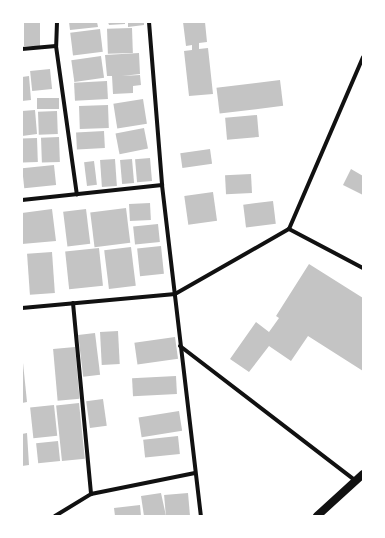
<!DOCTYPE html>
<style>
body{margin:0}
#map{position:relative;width:385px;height:538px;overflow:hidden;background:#fff;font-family:"Sofia Sans Condensed",sans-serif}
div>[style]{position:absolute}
.building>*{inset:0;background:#c4c4c4;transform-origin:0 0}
.minor>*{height:4px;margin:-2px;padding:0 2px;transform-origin:2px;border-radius:2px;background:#111}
.secondary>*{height:8px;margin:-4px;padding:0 4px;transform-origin:4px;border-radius:4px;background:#111}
span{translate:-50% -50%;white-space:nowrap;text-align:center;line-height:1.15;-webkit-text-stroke:4px #fff;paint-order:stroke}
.frame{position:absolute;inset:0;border:23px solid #fff;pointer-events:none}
</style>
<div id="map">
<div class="building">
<div style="left:24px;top:22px;width:16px;height:24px"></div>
<div style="clip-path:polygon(69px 22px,97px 22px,98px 27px,70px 30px)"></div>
<div style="clip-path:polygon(108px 22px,125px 22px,125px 24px,109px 25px)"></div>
<div style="clip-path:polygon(128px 22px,144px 22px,144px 25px,128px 27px)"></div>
<div style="clip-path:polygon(183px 22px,205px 22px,207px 42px,199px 43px,199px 49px,208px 48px,213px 94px,189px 96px,184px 51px,192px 50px,192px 45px,186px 46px)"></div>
<div style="left:132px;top:28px;width:25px;height:25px;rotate:88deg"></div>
<div style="left:100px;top:29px;width:23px;height:30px;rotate:83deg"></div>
<div style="clip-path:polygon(139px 53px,140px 74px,122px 76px,140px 75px,141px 85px,133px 86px,133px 93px,113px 94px,112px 76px,107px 76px,105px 55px)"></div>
<div style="left:101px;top:56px;width:22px;height:30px;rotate:82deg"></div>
<div style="left:50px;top:69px;width:20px;height:20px;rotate:84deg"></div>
<div style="clip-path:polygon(29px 76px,31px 100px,22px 101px,22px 77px)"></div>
<div style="left:280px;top:80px;width:26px;height:64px;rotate:83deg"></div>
<div style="left:107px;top:81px;width:18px;height:33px;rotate:87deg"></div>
<div style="left:37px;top:98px;width:22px;height:11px"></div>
<div style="left:143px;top:99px;width:25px;height:30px;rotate:81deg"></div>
<div style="left:108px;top:105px;width:23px;height:29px;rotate:88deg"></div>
<div style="clip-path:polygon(35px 110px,37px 134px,22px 136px,22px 111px)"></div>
<div style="left:57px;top:111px;width:23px;height:19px;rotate:88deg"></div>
<div style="left:257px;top:115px;width:22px;height:32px;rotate:85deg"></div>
<div style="left:144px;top:128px;width:21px;height:29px;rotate:79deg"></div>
<div style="left:104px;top:131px;width:17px;height:28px;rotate:87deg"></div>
<div style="left:59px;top:137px;width:25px;height:18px;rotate:88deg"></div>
<div style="left:37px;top:138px;width:24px;height:15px;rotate:88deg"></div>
<div style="left:210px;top:149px;width:15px;height:30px;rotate:82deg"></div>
<div style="left:150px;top:158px;width:23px;height:15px;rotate:85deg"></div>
<div style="left:115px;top:159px;width:27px;height:15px;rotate:86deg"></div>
<div style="left:132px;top:159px;width:24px;height:12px;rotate:85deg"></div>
<div style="left:94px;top:161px;width:24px;height:10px;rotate:83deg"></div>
<div style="left:54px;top:165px;width:20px;height:32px;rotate:84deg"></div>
<div style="clip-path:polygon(351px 169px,363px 176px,363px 195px,343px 185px)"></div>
<div style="left:251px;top:174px;width:19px;height:26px;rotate:87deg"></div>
<div style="left:213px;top:192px;width:29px;height:29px;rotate:82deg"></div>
<div style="left:273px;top:201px;width:23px;height:30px;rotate:83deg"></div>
<div style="left:150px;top:203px;width:17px;height:21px;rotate:87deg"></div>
<div style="left:126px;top:208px;width:35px;height:36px;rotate:83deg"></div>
<div style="clip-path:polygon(52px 209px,56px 241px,22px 244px,22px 213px)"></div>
<div style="left:86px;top:209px;width:35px;height:23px;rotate:83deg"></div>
<div style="left:158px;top:224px;width:18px;height:25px;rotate:84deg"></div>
<div style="left:161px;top:246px;width:28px;height:24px;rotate:84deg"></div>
<div style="left:131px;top:247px;width:39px;height:27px;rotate:83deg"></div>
<div style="left:99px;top:248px;width:38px;height:34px;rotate:84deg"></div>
<div style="left:52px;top:252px;width:41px;height:25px;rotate:86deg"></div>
<div style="clip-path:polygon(309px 264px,363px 298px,363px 371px,308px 336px,291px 361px,269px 346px,249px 372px,230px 359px,256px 322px,269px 332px,279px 318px,276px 316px)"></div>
<div style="left:118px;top:331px;width:33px;height:18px;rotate:87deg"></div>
<div style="left:95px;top:333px;width:42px;height:17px;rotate:83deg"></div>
<div style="left:175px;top:337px;width:22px;height:41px;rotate:82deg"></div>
<div style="left:75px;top:347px;width:52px;height:22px;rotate:85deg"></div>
<div style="clip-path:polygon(22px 353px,27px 402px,22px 403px)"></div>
<div style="left:176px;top:376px;width:18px;height:44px;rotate:87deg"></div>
<div style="left:103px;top:399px;width:27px;height:17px;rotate:82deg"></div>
<div style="left:79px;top:403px;width:56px;height:23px;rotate:84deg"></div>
<div style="left:54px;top:405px;width:31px;height:24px;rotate:84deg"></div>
<div style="left:179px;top:411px;width:20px;height:41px;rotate:81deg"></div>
<div style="clip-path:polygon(27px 433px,29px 465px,22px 466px,22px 434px)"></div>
<div style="left:178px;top:436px;width:18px;height:35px;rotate:84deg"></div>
<div style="left:58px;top:441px;width:20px;height:22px;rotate:84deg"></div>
<div style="clip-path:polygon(161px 493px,166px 516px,144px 516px,141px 496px)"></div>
<div style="left:188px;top:493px;width:23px;height:24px;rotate:85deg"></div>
<div style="clip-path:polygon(140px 505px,141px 516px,115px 516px,114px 508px)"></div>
</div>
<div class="minor">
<div style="left:57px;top:22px;width:24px;rotate:92deg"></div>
<div style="left:56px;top:46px;width:150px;rotate:82deg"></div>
<div style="left:149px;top:22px;width:164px;rotate:85.4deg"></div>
<div style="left:162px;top:185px;width:333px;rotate:83.3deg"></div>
<div style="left:22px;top:49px;width:34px;rotate:-5deg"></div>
<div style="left:22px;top:200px;width:141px;rotate:-6.1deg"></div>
<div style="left:289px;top:229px;width:84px;rotate:27.8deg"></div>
<div style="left:73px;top:303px;width:192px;rotate:84.6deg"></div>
<div style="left:22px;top:308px;width:154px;rotate:-5.2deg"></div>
<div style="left:175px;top:294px;width:131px;rotate:-29.7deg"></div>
<div style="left:289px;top:229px;width:187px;rotate:-66.7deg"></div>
<div style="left:180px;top:346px;width:222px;rotate:37.5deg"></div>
<div style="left:55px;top:516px;width:42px;rotate:-31.4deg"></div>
<div style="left:91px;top:494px;width:106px;rotate:-11.4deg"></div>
</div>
<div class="secondary">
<div style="left:317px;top:516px;width:62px;rotate:-42.4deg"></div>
</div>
<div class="frame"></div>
</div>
